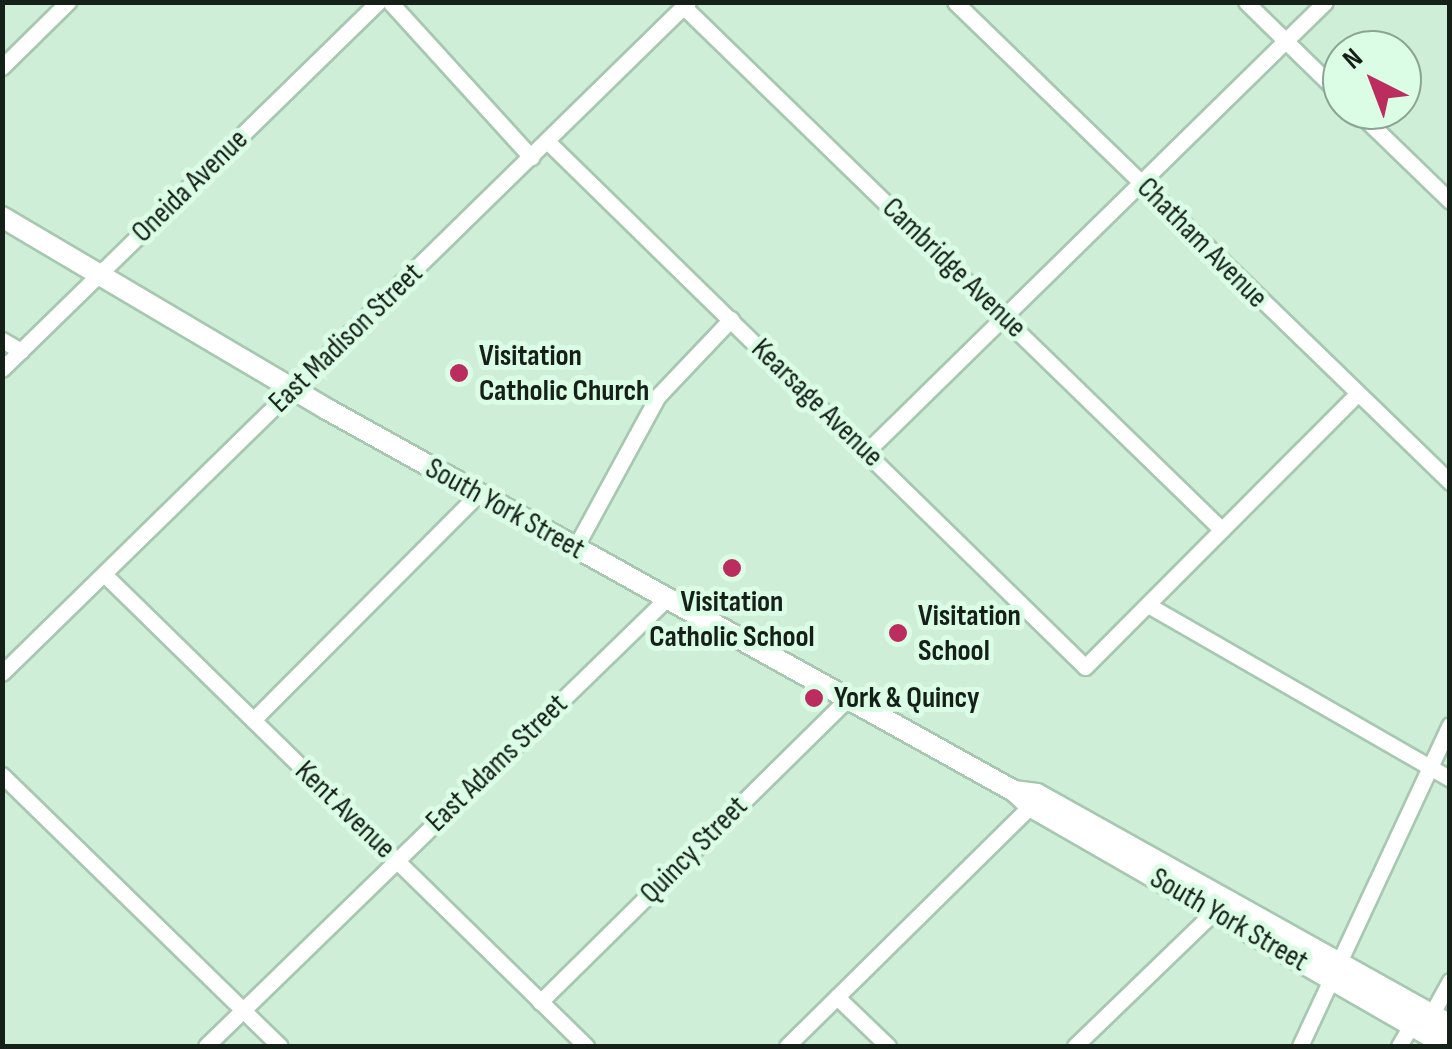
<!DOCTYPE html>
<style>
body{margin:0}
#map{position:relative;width:1452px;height:1049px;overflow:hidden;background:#ceeed8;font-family:"Sofia Sans Condensed",sans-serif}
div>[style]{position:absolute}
.roads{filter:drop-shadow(2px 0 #a8c7b1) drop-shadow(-2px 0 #a8c7b1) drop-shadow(0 2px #a8c7b1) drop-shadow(0 -2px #a8c7b1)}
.minor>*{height:15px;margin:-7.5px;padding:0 7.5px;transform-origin:7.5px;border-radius:7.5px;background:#fff}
.major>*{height:20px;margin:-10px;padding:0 10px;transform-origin:10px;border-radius:10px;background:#fff}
.dots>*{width:28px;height:28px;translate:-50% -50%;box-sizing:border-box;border:5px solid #dbfce5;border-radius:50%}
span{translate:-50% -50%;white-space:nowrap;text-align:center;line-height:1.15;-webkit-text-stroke:10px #dbfce5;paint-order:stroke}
.street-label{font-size:30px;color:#142018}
.poi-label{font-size:30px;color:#142018;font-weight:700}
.left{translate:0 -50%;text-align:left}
.frame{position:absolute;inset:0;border:5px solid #142018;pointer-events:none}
.north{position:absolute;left:1322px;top:30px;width:100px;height:100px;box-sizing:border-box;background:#dbfce5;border:2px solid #8ba493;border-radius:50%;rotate:318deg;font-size:28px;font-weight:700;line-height:40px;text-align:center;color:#142018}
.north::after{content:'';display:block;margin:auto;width:35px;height:45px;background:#bb2d5f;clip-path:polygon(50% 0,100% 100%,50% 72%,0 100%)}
</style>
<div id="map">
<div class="roads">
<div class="minor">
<div style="left:390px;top:2px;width:210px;rotate:47.7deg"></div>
<div style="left:955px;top:2px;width:690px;rotate:44.12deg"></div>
<div style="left:1246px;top:2px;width:134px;rotate:44.4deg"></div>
<div style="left:684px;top:7px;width:750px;rotate:44.19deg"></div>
<div style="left:2px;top:67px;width:93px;rotate:-44.6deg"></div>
<div style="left:1356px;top:110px;width:131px;rotate:44.1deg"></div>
<div style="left:547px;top:141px;width:752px;rotate:44.35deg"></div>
<div style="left:1085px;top:667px;width:384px;rotate:-45.1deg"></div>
<div style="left:2px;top:340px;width:22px;rotate:30deg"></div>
<div style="left:2px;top:369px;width:525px;rotate:-44.31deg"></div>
<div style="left:867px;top:451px;width:641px;rotate:-44.43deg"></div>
<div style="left:575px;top:548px;width:173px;rotate:-61.4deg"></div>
<div style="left:658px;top:396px;width:106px;rotate:-46.5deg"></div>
<div style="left:104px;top:574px;width:675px;rotate:44.4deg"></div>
<div style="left:1148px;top:605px;width:349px;rotate:29.9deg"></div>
<div style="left:2px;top:673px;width:960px;rotate:-44.37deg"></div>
<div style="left:253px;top:720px;width:319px;rotate:-45.1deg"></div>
<div style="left:2px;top:775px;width:388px;rotate:44.3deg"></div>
<div style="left:837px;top:997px;width:71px;rotate:43.9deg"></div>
<div style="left:540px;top:1002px;width:431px;rotate:-44.6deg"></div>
<div style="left:1431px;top:1015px;width:39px;rotate:-61deg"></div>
<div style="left:206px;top:1046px;width:641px;rotate:-44.18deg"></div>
<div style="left:787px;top:1046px;width:342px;rotate:-44.6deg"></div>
<div style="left:1075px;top:1046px;width:196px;rotate:-44deg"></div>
<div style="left:1300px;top:1046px;width:354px;rotate:-65deg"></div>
<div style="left:1399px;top:1046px;width:30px;rotate:-60deg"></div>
</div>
<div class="major">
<div style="left:2px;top:217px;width:375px;rotate:30.6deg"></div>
<div style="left:325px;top:408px;width:788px;rotate:29.07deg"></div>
<div style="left:1014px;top:791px;width:22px;rotate:43deg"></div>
<div style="left:1030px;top:806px;width:481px;rotate:29.9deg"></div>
<div style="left:1014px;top:791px;width:23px;rotate:7deg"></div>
<div style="left:1037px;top:794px;width:473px;rotate:29.2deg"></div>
</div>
</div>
<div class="dots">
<div style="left:459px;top:373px;background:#bb2d5f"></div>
<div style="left:732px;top:568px;background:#bb2d5f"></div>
<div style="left:898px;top:633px;background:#bb2d5f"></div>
<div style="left:814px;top:698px;background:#bb2d5f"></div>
</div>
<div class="street-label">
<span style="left:190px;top:186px;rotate:-44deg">Oneida Avenue</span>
<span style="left:1202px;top:243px;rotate:45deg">Chatham Avenue</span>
<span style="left:954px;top:268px;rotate:44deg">Cambridge Avenue</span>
<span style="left:346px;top:338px;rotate:-44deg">East Madison Street</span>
<span style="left:817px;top:403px;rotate:44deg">Kearsage Avenue</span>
<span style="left:505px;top:509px;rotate:29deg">South York Street</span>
<span style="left:497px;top:763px;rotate:-44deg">East Adams Street</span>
<span style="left:345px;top:810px;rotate:44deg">Kent Avenue</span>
<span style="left:694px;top:850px;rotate:-45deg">Quincy Street</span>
<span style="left:1229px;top:920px;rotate:30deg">South York Street</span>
</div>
<div class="poi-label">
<span class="left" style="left:479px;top:373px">Visitation<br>Catholic Church</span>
<span style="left:732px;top:619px">Visitation<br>Catholic School</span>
<span class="left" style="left:918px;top:633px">Visitation<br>School</span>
<span class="left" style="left:834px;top:698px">York &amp; Quincy</span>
</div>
<div class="frame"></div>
<div class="north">N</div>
</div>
